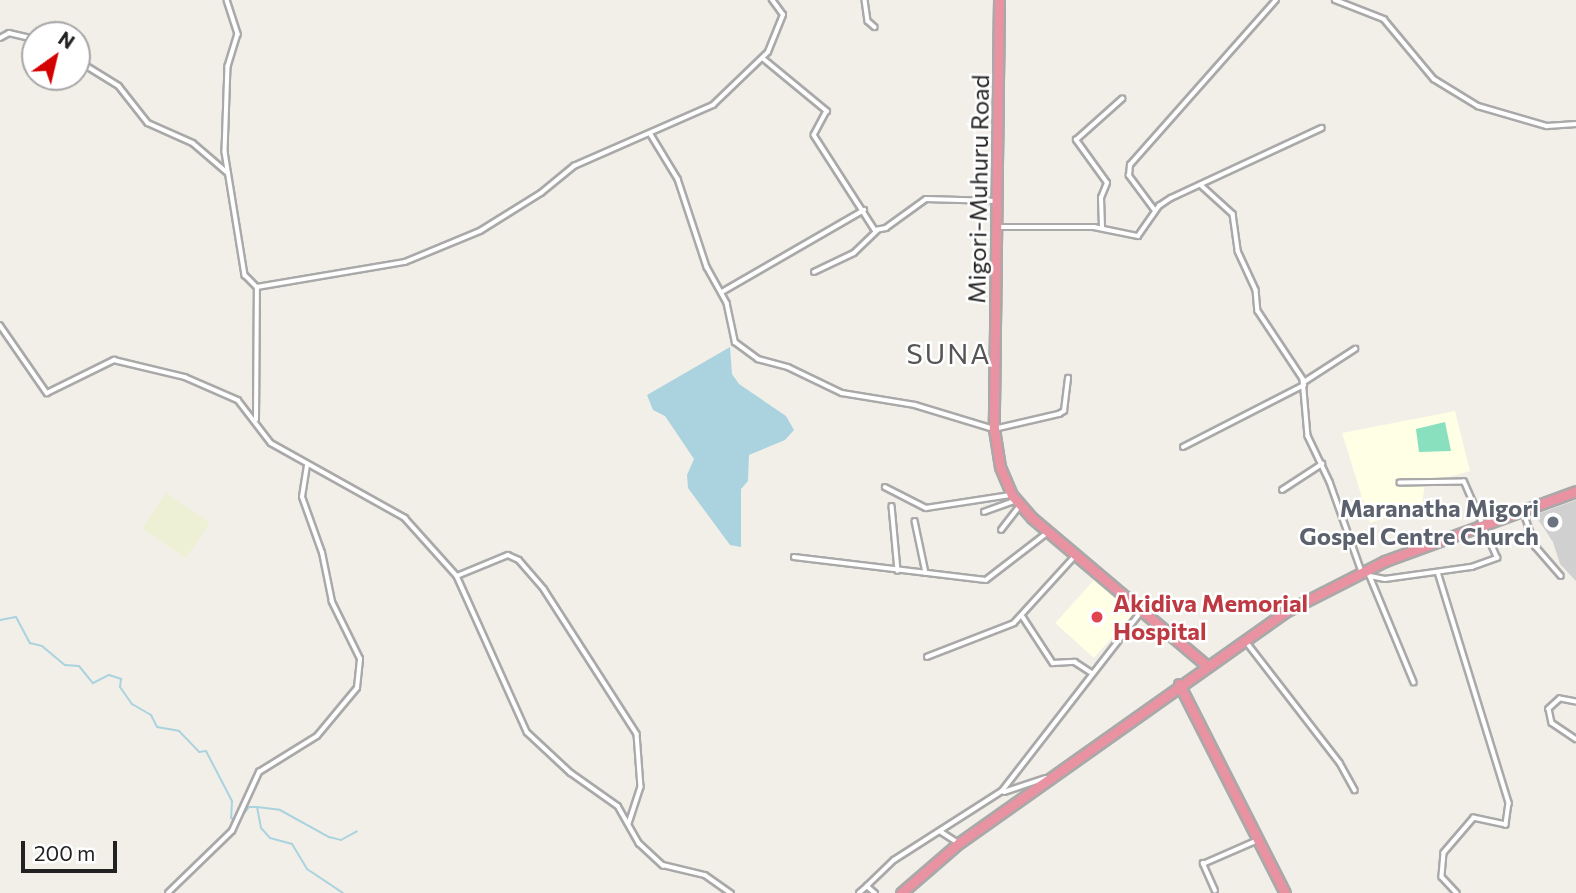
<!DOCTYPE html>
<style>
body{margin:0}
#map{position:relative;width:1576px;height:893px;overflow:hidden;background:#f2efe9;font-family:Commissioner,sans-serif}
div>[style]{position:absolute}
.education>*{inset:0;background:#ffffe5;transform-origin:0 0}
.religious>*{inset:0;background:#d0d0d0}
.farmland>*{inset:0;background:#eef0d5;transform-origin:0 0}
.pitch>*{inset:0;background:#88e0be}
.water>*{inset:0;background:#aad3df}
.stream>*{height:2px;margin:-1px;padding:0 1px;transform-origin:1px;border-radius:1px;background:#aad3df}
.roads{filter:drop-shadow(2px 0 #a9a9a9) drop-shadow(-2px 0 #a9a9a9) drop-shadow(0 2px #a9a9a9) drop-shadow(0 -2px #a9a9a9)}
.street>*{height:3.5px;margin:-1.75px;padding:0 1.75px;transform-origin:1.75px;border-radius:1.75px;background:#fff}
.highway>*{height:9px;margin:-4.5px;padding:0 4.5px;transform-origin:4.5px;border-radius:4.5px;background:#e892a2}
.dots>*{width:19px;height:19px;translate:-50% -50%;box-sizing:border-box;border:4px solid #fff;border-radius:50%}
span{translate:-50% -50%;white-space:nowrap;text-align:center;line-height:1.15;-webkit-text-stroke:5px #fff;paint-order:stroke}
.street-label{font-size:24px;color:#222}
.worship-label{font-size:24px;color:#5b616d;font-weight:700}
.right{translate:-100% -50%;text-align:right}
.health-label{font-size:24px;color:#be3a42;font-weight:700}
.left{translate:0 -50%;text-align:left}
.quarter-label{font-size:28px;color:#555;letter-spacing:2px}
.north{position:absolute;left:21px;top:21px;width:70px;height:70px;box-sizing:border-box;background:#fff;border:2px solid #a7a7a7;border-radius:50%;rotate:34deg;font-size:19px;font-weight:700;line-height:28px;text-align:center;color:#222}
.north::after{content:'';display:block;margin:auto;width:24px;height:32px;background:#d40000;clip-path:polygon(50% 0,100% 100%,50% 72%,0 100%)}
.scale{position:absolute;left:21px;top:841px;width:96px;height:32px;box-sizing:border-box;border:4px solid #222;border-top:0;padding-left:9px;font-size:21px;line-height:24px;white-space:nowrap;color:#222;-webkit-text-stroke:5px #fff;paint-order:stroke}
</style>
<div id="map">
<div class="education">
<div style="clip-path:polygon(1455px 411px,1470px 471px,1425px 484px,1422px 505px,1370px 523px,1342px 433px)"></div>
<div style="left:1094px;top:580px;width:52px;height:58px;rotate:42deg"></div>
</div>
<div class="religious">
<div style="clip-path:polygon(1576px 500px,1576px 581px,1560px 564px,1553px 542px,1535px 515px)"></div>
</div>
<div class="farmland">
<div style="left:166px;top:493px;width:53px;height:43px;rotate:34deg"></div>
</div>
<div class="pitch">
<div style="clip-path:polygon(1445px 422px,1451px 451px,1419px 452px,1416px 429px)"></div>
</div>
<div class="water">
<div style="clip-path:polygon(730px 347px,732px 374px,739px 384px,786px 416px,794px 430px,785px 440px,749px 455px,748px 481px,741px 489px,741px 547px,730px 545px,688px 488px,687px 475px,694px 459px,665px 416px,653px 410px,647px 395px)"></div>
</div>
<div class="stream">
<div style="left:0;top:620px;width:16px;rotate:-11deg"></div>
<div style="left:16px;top:617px;width:30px;rotate:62deg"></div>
<div style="left:30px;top:643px;width:12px;rotate:14deg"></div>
<div style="left:42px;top:646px;width:30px;rotate:40deg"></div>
<div style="left:65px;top:665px;width:14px;rotate:4deg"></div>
<div style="left:79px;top:666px;width:22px;rotate:51deg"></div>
<div style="left:93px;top:683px;width:18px;rotate:-27deg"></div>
<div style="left:109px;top:675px;width:13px;rotate:18deg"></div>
<div style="left:121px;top:679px;width:8px;rotate:97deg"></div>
<div style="left:120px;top:687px;width:21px;rotate:55deg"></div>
<div style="left:132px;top:704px;width:22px;rotate:30deg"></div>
<div style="left:151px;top:715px;width:13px;rotate:63deg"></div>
<div style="left:157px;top:727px;width:22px;rotate:10deg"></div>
<div style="left:179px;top:731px;width:29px;rotate:46deg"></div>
<div style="left:199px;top:752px;width:7px;rotate:-8deg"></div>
<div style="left:206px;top:751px;width:56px;rotate:62.5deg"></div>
<div style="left:232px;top:801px;width:17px;rotate:93deg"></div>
<div style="left:231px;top:818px;width:8px;rotate:23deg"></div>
<div style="left:238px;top:821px;width:18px;rotate:-52deg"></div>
<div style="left:249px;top:807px;width:8px"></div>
<div style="left:257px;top:807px;width:21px;rotate:79deg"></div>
<div style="left:261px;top:828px;width:13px;rotate:48deg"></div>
<div style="left:270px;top:838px;width:23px;rotate:15deg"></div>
<div style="left:292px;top:844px;width:29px;rotate:59deg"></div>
<div style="left:307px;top:869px;width:43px;rotate:33.7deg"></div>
<div style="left:257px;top:807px;width:23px;rotate:7deg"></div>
<div style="left:280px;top:810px;width:56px;rotate:28.9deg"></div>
<div style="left:329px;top:837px;width:12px;rotate:14deg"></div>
<div style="left:341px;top:840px;width:18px;rotate:-29deg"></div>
</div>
<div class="roads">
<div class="street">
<div style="left:227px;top:0;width:36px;rotate:72deg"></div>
<div style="left:238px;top:34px;width:34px;rotate:107deg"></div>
<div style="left:228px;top:66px;width:86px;rotate:92deg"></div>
<div style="left:225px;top:152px;width:125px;rotate:80.8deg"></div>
<div style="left:245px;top:275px;width:17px;rotate:45deg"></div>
<div style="left:865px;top:0;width:21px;rotate:82deg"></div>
<div style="left:868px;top:21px;width:9px;rotate:41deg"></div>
<div style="left:1335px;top:0;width:53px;rotate:21.2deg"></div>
<div style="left:1384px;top:19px;width:78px;rotate:50.2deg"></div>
<div style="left:1434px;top:79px;width:52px;rotate:31.5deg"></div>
<div style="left:1478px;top:106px;width:72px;rotate:16.2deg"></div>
<div style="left:1547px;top:126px;width:29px;rotate:-4deg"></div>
<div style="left:0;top:38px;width:10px;rotate:-29deg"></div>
<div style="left:9px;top:33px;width:27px;rotate:13deg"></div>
<div style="left:764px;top:59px;width:82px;rotate:39.5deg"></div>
<div style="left:827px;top:111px;width:27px;rotate:118deg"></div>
<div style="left:814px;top:135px;width:113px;rotate:57.3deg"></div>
<div style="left:875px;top:230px;width:11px;rotate:-10deg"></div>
<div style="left:886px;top:228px;width:49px;rotate:-35.9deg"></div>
<div style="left:926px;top:199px;width:69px;rotate:1.7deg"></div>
<div style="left:77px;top:60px;width:49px;rotate:31.8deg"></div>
<div style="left:119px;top:86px;width:47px;rotate:51.9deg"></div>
<div style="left:148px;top:123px;width:49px;rotate:24deg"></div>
<div style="left:193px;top:143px;width:46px;rotate:40.6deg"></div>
<div style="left:650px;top:133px;width:54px;rotate:58.7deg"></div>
<div style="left:678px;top:179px;width:93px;rotate:71.8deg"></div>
<div style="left:707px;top:267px;width:41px;rotate:60.9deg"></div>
<div style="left:727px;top:303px;width:40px;rotate:78deg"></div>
<div style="left:735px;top:342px;width:29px;rotate:36deg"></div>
<div style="left:758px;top:359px;width:31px;rotate:15deg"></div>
<div style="left:788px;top:367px;width:60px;rotate:25.7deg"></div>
<div style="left:842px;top:393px;width:74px;rotate:9.3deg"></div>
<div style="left:915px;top:405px;width:83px;rotate:16.9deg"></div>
<div style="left:994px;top:429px;width:67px;rotate:-13deg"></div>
<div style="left:1059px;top:414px;width:6px;rotate:-31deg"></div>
<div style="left:1064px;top:411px;width:33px;rotate:-83deg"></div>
<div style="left:1201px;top:185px;width:43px;rotate:42.2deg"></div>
<div style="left:1233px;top:214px;width:37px;rotate:82deg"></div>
<div style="left:1238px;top:251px;width:43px;rotate:65.2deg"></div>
<div style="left:1256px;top:290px;width:21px;rotate:85deg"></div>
<div style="left:1258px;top:311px;width:82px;rotate:56.5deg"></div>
<div style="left:1303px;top:379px;width:57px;rotate:85deg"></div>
<div style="left:1308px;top:436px;width:51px;rotate:64.4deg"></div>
<div style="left:1330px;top:482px;width:96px;rotate:70.4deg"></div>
<div style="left:1155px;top:211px;width:44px;rotate:-126.6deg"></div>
<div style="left:1129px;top:176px;width:11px;rotate:-85deg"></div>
<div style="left:1130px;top:165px;width:220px;rotate:-48.5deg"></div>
<div style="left:998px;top:227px;width:96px"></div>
<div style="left:1094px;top:227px;width:45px;rotate:11.6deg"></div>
<div style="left:1138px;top:236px;width:37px;rotate:-55deg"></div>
<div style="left:1159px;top:206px;width:14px;rotate:-34deg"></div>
<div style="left:1171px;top:198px;width:166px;rotate:-24.9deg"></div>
<div style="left:1102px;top:227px;width:29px;rotate:-92deg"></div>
<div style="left:1101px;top:198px;width:16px;rotate:-68deg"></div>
<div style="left:1107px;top:183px;width:53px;rotate:-125.8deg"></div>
<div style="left:1076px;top:140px;width:62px;rotate:-41.7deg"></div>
<div style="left:814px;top:272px;width:44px;rotate:-25.4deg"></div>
<div style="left:854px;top:253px;width:32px;rotate:-44deg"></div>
<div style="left:257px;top:287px;width:150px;rotate:-9.6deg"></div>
<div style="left:405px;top:262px;width:81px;rotate:-22.5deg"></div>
<div style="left:480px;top:231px;width:72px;rotate:-31.9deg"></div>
<div style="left:541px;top:193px;width:43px;rotate:-39.3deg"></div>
<div style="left:574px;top:166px;width:152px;rotate:-23.7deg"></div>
<div style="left:713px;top:105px;width:76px;rotate:-43.9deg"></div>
<div style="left:768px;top:52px;width:40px;rotate:-68deg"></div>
<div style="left:783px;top:15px;width:19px;rotate:-126deg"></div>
<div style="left:722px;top:292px;width:164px;rotate:-30deg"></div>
<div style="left:0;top:325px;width:83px;rotate:55.3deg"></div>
<div style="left:47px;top:393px;width:75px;rotate:-26.2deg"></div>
<div style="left:114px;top:360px;width:73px;rotate:13.5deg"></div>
<div style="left:185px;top:377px;width:58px;rotate:23.5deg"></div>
<div style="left:238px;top:400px;width:54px;rotate:52.5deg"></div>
<div style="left:271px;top:443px;width:154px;rotate:29.2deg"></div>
<div style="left:405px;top:518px;width:78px;rotate:48.1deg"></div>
<div style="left:457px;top:576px;width:171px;rotate:65.8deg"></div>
<div style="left:527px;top:732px;width:60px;rotate:43deg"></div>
<div style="left:571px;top:773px;width:57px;rotate:35.1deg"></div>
<div style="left:618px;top:806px;width:43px;rotate:60.4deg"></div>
<div style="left:639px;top:843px;width:33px;rotate:43deg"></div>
<div style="left:663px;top:865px;width:43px;rotate:13.4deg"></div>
<div style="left:705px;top:875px;width:32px;rotate:35deg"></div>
<div style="left:1304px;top:382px;width:61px;rotate:-32.9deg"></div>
<div style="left:256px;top:420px;width:132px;rotate:-89.6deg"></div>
<div style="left:1183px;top:447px;width:136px;rotate:-27.1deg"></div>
<div style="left:885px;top:487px;width:46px;rotate:27.1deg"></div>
<div style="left:926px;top:508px;width:85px;rotate:-8.8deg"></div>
<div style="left:1282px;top:490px;width:48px;rotate:-33deg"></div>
<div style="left:892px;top:506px;width:65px;rotate:84.7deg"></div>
<div style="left:1523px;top:510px;width:39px;rotate:71deg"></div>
<div style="left:1536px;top:547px;width:38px;rotate:49deg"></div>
<div style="left:984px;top:512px;width:32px;rotate:-20deg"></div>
<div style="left:915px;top:521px;width:53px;rotate:78.1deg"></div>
<div style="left:1001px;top:530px;width:31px;rotate:-52deg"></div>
<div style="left:794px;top:557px;width:193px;rotate:6.8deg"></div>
<div style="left:986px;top:580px;width:77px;rotate:-37.6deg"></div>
<div style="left:1368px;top:571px;width:5px;rotate:68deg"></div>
<div style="left:1370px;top:576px;width:15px;rotate:11deg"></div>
<div style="left:1385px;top:579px;width:88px;rotate:-7.9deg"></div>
<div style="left:1472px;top:567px;width:27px;rotate:-20deg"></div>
<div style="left:1497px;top:558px;width:83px;rotate:-113.5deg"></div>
<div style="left:1464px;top:482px;width:64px;rotate:179.1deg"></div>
<div style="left:1438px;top:572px;width:242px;rotate:72.9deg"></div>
<div style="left:1509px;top:803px;width:22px;rotate:98deg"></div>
<div style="left:1506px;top:825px;width:33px;rotate:-168deg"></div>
<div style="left:1474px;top:818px;width:46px;rotate:130.6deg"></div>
<div style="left:1444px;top:853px;width:24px;rotate:95deg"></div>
<div style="left:1442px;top:877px;width:22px;rotate:47deg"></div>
<div style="left:457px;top:576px;width:55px;rotate:-22.4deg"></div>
<div style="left:508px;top:555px;width:12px;rotate:24deg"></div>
<div style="left:519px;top:560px;width:38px;rotate:49deg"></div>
<div style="left:544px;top:589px;width:172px;rotate:57.3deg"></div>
<div style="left:637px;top:734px;width:53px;rotate:85.7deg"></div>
<div style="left:641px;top:787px;width:39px;rotate:108deg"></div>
<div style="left:1370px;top:576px;width:115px;rotate:67.5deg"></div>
<div style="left:1023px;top:617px;width:55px;rotate:56.9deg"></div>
<div style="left:1053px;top:663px;width:22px;rotate:-3deg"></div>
<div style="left:1075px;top:662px;width:20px;rotate:33deg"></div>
<div style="left:1245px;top:640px;width:155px;rotate:52.3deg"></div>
<div style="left:1340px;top:763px;width:31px;rotate:61deg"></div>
<div style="left:927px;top:657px;width:93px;rotate:-21.3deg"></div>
<div style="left:1014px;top:623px;width:91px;rotate:-47.7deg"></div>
<div style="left:1576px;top:702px;width:16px;rotate:-169deg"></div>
<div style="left:1560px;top:699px;width:15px;rotate:138deg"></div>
<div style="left:1549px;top:709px;width:14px;rotate:78deg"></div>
<div style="left:1552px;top:723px;width:29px;rotate:34deg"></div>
<div style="left:1004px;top:792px;width:44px;rotate:-18.4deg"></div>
<div style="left:940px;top:831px;width:20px;rotate:33deg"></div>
<div style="left:867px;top:886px;width:37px;rotate:-44deg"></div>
<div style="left:894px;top:860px;width:128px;rotate:-32.6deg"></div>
<div style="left:1002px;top:791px;width:227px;rotate:-52.2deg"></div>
<div style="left:1215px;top:891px;width:30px;rotate:-114deg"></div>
<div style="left:1203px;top:864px;width:58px;rotate:-23.5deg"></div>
<div style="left:168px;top:893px;width:89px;rotate:-44.1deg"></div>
<div style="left:232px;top:831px;width:65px;rotate:-65.4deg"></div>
<div style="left:259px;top:772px;width:68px;rotate:-31.8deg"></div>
<div style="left:317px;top:736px;width:62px;rotate:-50.2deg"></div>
<div style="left:357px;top:688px;width:29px;rotate:-84deg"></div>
<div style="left:360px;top:659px;width:64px;rotate:-116.2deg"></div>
<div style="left:332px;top:602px;width:50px;rotate:-101.5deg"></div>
<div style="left:322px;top:553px;width:59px;rotate:-109.7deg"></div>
<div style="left:302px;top:497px;width:32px;rotate:-81deg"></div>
<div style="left:859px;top:893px;width:11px;rotate:-41deg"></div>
<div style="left:867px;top:886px;width:11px;rotate:41deg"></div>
</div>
<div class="highway">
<div style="left:999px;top:0;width:429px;rotate:90.7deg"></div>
<div style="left:994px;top:429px;width:38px;rotate:81deg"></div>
<div style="left:1000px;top:467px;width:30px;rotate:67deg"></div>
<div style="left:1012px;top:495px;width:30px;rotate:49deg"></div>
<div style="left:1032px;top:518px;width:228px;rotate:40.2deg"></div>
<div style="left:1179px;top:684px;width:234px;rotate:63.1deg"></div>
<div style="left:901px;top:893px;width:77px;rotate:-40.8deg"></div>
<div style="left:959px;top:843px;width:400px;rotate:-35.3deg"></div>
<div style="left:1285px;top:612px;width:112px;rotate:-27deg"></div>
<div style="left:1385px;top:561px;width:203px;rotate:-20.1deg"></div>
</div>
</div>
<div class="dots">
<div style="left:1553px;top:522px;background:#6b7280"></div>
<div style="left:1097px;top:617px;background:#e0444e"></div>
</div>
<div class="street-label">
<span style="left:978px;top:189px;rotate:-89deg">Migori-Muhuru Road</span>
</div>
<div class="worship-label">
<span class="right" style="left:1539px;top:522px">Maranatha Migori<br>Gospel Centre Church</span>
</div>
<div class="health-label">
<span class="left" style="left:1113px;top:617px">Akidiva Memorial<br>Hospital</span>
</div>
<div class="quarter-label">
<span style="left:949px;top:353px">SUNA</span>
</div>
<div class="north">N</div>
<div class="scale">200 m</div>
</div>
